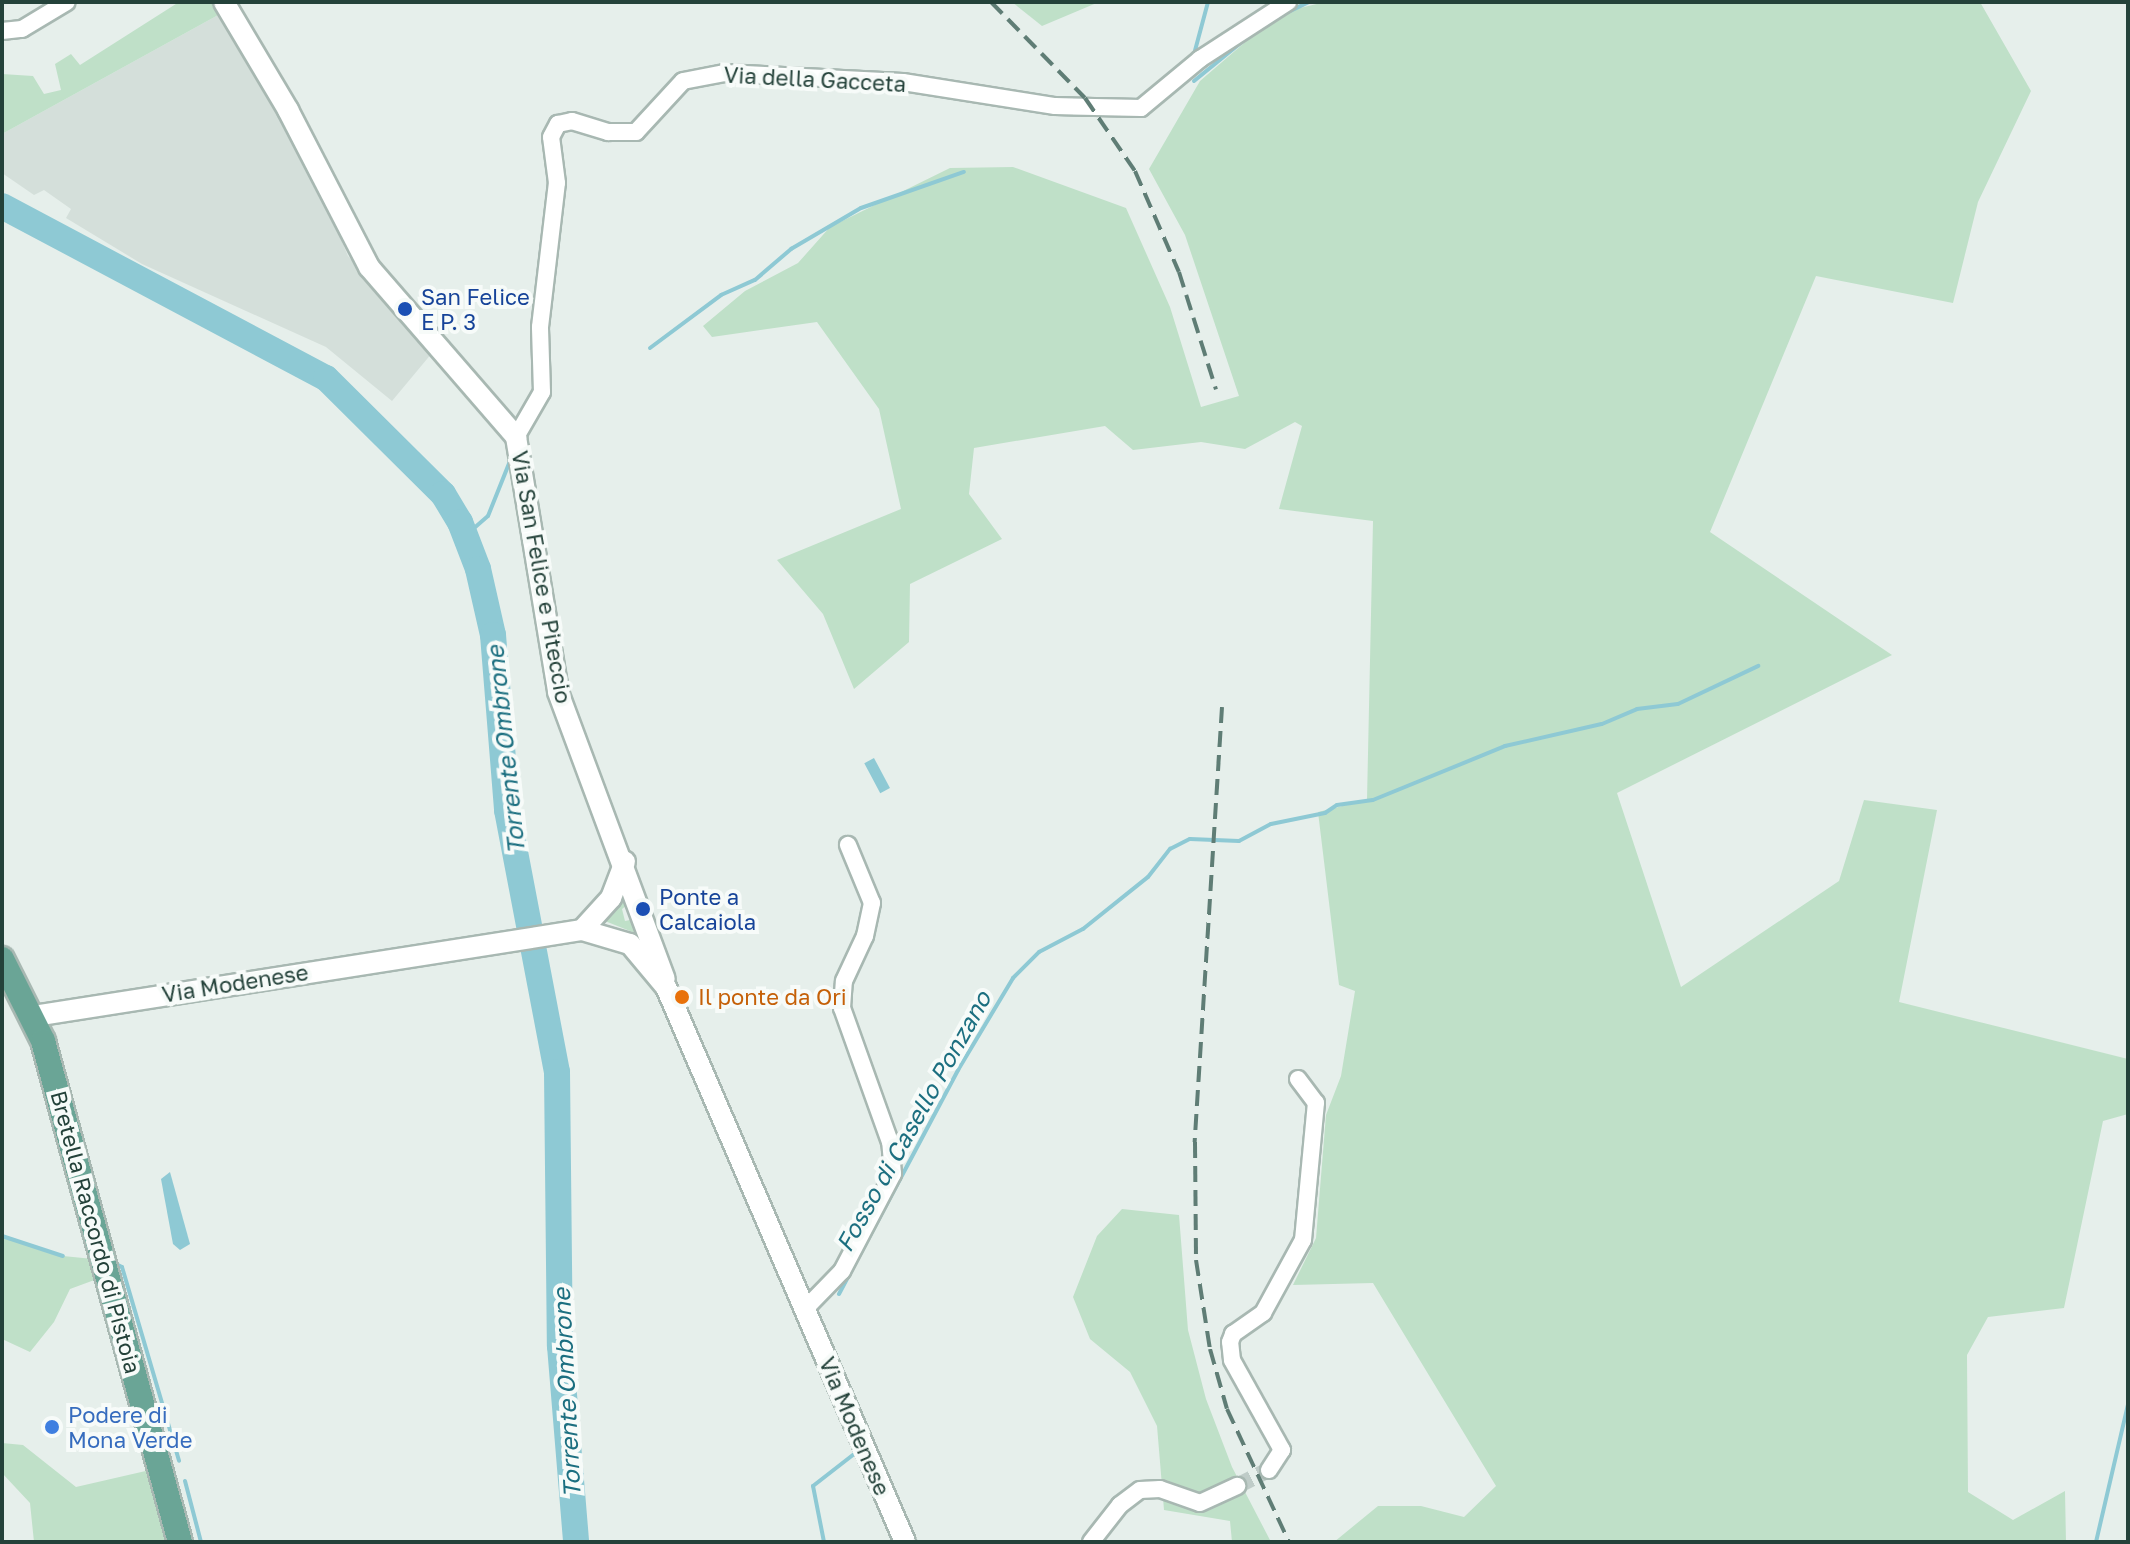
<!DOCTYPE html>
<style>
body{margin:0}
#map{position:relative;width:2130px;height:1544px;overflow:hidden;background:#e6efeb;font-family:"Golos Text",sans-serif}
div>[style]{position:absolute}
.built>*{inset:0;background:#d4dfda}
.green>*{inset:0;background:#bfe0c8}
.water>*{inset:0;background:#8ec9d4;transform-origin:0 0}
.stream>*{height:4px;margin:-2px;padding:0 2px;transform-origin:2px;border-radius:2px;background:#8ec9d4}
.river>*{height:26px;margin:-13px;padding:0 13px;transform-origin:13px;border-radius:13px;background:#8ec9d4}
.minor-tunnel>*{height:16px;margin-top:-8px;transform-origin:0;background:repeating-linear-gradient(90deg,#bfccc8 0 16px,transparent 0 24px)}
.roads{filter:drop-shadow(2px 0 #a8b8b2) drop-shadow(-2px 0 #a8b8b2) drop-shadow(0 2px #a8b8b2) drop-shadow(0 -2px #a8b8b2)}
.minor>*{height:16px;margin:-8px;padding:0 8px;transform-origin:8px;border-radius:8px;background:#fff}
.tertiary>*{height:20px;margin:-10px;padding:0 10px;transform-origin:10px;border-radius:10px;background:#fff}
.primary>*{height:24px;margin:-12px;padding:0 12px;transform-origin:12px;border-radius:12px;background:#6aa596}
.rail>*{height:4px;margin-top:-2px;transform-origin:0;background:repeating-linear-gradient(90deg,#5f7d75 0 16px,transparent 0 24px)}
.dots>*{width:22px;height:22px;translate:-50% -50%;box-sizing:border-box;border:4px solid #f7fbf9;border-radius:50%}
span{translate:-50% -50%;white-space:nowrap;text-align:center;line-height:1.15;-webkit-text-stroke:8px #f7fbf9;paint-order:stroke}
.street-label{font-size:22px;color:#24423a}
.transit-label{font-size:22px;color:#164399}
.left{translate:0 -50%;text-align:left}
.food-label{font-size:22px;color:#c56008}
.shop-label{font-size:22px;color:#366cbe}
.water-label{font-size:24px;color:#1c6f80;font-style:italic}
.frame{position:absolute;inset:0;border:4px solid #24423a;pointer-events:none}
</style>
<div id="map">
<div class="built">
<div style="clip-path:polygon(220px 14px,310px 167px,348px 256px,432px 353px,392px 401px,326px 347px,142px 264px,66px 218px,71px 209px,44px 190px,34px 195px,2px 173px,2px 134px)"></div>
</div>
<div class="green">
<div style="clip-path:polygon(179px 2px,215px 2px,220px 14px,2px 134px,2px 74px,33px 76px,44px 94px,61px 90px,55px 64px,71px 54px,80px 65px)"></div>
<div style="clip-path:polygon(1012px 2px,1099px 2px,1042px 26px)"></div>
<div style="clip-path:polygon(1325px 2px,1980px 2px,2031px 91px,1978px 202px,1953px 303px,1816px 276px,1710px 532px,1892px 655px,1617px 793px,1681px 987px,1839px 881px,1864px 800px,1937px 810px,1899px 1002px,2128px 1059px,2128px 1114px,2103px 1121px,2064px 1308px,1988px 1317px,1967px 1355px,1968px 1492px,2013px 1520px,2065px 1491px,2066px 1542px,1334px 1542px,1378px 1506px,1421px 1506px,1464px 1517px,1496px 1486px,1373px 1283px,1293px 1285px,1316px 1238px,1326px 1115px,1341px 1076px,1355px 991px,1339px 985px,1318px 812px,1367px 800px,1373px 521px,1279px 509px,1302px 426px,1295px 422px,1245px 449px,1201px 442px,1133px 450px,1105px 426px,974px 448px,969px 494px,1002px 539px,910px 584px,909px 642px,854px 689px,823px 614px,777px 560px,901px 509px,879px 409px,817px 322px,712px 337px,703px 326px,745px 291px,798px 263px,830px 227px,950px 168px,1013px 167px,1126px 208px,1170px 307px,1201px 407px,1239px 396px,1185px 235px,1149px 169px,1200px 81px,1279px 13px)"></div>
<div style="clip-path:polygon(624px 894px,630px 903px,622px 909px,625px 921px,635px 919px,640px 935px,605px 921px)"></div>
<div style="clip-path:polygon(1122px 1209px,1179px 1215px,1188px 1330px,1206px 1399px,1232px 1467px,1271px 1542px,1232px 1542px,1230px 1521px,1164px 1510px,1157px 1426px,1130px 1372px,1090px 1339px,1073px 1297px,1097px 1236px)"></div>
<div style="clip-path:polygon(2px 1236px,63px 1256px,103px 1260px,108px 1275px,70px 1289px,54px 1322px,30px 1352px,2px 1339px)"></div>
<div style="clip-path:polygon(2px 1443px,23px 1445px,76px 1487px,150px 1470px,170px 1542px,34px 1542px,30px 1503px,2px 1473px)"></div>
</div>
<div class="water">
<div style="left:874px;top:758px;width:34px;height:11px;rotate:62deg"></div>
<div style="clip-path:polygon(170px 1172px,190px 1244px,180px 1250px,173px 1244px,161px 1179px)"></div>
</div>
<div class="stream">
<div style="left:1282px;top:15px;width:30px;rotate:-26deg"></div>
<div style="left:1193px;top:58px;width:58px;rotate:-75deg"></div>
<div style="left:1194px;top:81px;width:70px;rotate:-39.2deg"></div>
<div style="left:650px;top:348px;width:89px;rotate:-36.7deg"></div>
<div style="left:721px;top:295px;width:37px;rotate:-24deg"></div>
<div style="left:755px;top:280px;width:48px;rotate:-40.7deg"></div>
<div style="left:791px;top:249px;width:81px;rotate:-30.4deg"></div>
<div style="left:861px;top:208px;width:109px;rotate:-19.3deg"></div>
<div style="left:465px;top:536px;width:30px;rotate:-41deg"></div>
<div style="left:488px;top:516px;width:59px;rotate:-68.2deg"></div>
<div style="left:2px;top:1236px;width:64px;rotate:18.2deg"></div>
<div style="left:114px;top:1263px;width:9px;rotate:27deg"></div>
<div style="left:122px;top:1267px;width:202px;rotate:73.6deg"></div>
<div style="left:839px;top:1294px;width:254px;rotate:-62deg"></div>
<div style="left:958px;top:1070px;width:107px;rotate:-59.1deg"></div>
<div style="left:1013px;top:978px;width:37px;rotate:-45deg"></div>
<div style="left:1039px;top:952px;width:50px;rotate:-27.6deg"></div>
<div style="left:1083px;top:929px;width:83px;rotate:-38.7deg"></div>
<div style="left:1148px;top:877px;width:36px;rotate:-52deg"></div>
<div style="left:1170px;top:849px;width:22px;rotate:-27deg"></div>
<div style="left:1190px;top:839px;width:49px;rotate:2.3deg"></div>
<div style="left:1239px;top:841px;width:36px;rotate:-28deg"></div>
<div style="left:1271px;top:824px;width:55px;rotate:-11.5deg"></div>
<div style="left:1325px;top:813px;width:14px;rotate:-34deg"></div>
<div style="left:1337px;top:805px;width:36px;rotate:-8deg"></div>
<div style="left:1373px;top:800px;width:143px;rotate:-22.2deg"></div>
<div style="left:1505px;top:746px;width:99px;rotate:-12.8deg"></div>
<div style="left:1602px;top:724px;width:38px;rotate:-23deg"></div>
<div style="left:1637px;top:709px;width:41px;rotate:-7deg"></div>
<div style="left:1678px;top:704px;width:89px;rotate:-25.4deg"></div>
<div style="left:185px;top:1481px;width:63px;rotate:75.3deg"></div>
<div style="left:824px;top:1542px;width:57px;rotate:-101.1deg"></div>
<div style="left:813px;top:1486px;width:57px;rotate:-37.9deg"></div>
<div style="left:2096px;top:1542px;width:141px;rotate:-76.9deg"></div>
</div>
<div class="river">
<div style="left:2px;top:206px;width:367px;rotate:28deg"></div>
<div style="left:326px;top:378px;width:165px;rotate:44.8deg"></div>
<div style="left:443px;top:494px;width:33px;rotate:59deg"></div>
<div style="left:460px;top:522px;width:50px;rotate:69deg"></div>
<div style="left:478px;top:569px;width:68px;rotate:77.2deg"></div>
<div style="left:493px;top:635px;width:176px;rotate:85.4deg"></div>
<div style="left:507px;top:810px;width:267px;rotate:79.2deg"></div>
<div style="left:557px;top:1072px;width:274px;rotate:89.4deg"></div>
<div style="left:560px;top:1346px;width:197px;rotate:85.3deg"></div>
</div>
<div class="minor-tunnel">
<div style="left:1237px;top:1486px;width:36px;rotate:-27deg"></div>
</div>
<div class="roads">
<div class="minor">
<div style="left:2px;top:31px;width:20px;rotate:-6deg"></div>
<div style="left:22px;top:29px;width:52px;rotate:-31deg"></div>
<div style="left:516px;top:437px;width:52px;rotate:-60deg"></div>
<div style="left:542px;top:392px;width:65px;rotate:-91.8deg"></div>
<div style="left:540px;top:327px;width:145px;rotate:-83.3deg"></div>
<div style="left:557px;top:183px;width:46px;rotate:-97.4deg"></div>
<div style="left:551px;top:137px;width:15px;rotate:-62deg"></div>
<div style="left:558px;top:124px;width:14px;rotate:-12deg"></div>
<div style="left:572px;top:121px;width:38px;rotate:17deg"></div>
<div style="left:608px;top:132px;width:28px"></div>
<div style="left:636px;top:132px;width:69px;rotate:-47.3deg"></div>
<div style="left:683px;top:81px;width:43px;rotate:-10.8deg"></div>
<div style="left:725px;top:73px;width:178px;rotate:2.9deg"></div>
<div style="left:903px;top:82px;width:154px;rotate:9deg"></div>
<div style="left:1055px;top:106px;width:86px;rotate:1.3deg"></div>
<div style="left:1141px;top:108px;width:77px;rotate:-39.7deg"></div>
<div style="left:1200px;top:59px;width:105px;rotate:-32.9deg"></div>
<div style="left:805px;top:1309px;width:53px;rotate:-45.8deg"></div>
<div style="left:842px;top:1271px;width:110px;rotate:-62.3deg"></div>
<div style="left:893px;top:1174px;width:32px;rotate:-95deg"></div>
<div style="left:890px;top:1142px;width:142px;rotate:-109.7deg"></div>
<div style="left:842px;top:1008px;width:27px;rotate:-86deg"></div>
<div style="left:844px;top:981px;width:50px;rotate:-65deg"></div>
<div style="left:865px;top:936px;width:34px;rotate:-78deg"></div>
<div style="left:872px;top:903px;width:63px;rotate:-112.5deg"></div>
<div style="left:1269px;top:1470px;width:24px;rotate:-57deg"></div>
<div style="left:1282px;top:1450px;width:103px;rotate:-119.1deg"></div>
<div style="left:1232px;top:1360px;width:18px;rotate:-96deg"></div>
<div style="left:1230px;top:1342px;width:9px;rotate:-69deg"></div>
<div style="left:1233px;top:1334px;width:37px;rotate:-35deg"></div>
<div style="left:1263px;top:1313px;width:83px;rotate:-61.3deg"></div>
<div style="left:1303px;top:1240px;width:138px;rotate:-84.6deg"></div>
<div style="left:1316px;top:1103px;width:30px;rotate:-127deg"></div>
<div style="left:1091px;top:1542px;width:47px;rotate:-51.9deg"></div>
<div style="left:1120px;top:1505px;width:25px;rotate:-37deg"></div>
<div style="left:1140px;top:1490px;width:20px;rotate:-3deg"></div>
<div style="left:1160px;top:1489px;width:42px;rotate:19.3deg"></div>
<div style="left:1200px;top:1503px;width:41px;rotate:-24.7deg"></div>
</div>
<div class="tertiary">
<div style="left:224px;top:2px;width:126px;rotate:59.3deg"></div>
<div style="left:288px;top:110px;width:177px;rotate:62.7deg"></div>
<div style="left:369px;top:267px;width:225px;rotate:49.1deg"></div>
<div style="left:516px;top:437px;width:258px;rotate:80.6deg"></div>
<div style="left:558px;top:692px;width:306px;rotate:69.6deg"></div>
<div style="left:582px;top:930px;width:43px;rotate:-47.8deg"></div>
<div style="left:611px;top:898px;width:39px;rotate:-69deg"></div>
<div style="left:34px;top:1016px;width:555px;rotate:-8.92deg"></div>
<div style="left:582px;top:930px;width:50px;rotate:16.3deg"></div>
<div style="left:630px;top:944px;width:56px;rotate:50.1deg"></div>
<div style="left:666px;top:987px;width:604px;rotate:66.7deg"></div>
</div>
<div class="primary">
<div style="left:2px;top:959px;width:92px;rotate:63.4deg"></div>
<div style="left:43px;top:1041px;width:519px;rotate:74.71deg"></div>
</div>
</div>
<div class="rail">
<div style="left:991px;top:2px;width:134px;rotate:45.6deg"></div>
<div style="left:1085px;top:98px;width:88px;rotate:55.6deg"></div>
<div style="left:1135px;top:171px;width:110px;rotate:66.5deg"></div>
<div style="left:1179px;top:272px;width:123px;rotate:72.5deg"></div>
<div style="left:1222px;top:707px;width:436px;rotate:93.6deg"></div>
<div style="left:1195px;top:1142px;width:118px;rotate:89.5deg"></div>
<div style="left:1196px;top:1260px;width:90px;rotate:81.1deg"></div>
<div style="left:1210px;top:1349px;width:62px;rotate:74.2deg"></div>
<div style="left:1227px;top:1409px;width:147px;rotate:65deg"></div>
</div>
<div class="dots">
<div style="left:405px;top:309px;background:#1a4fb4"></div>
<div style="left:643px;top:909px;background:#1a4fb4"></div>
<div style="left:682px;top:997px;background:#e8710a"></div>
<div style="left:52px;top:1427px;background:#3f7fe0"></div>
</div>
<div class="street-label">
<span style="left:815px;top:79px;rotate:3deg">Via della Gacceta</span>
<span style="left:542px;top:577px;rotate:80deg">Via San Felice e Piteccio</span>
<span style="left:235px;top:983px;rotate:-9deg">Via Modenese</span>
<span style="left:96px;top:1232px;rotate:75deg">Bretella Raccordo di Pistoia</span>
<span style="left:855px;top:1426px;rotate:67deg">Via Modenese</span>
</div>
<div class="transit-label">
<span class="left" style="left:421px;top:309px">San Felice<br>E P. 3</span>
<span class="left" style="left:659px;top:909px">Ponte a<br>Calcaiola</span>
</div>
<div class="food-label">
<span class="left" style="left:698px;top:997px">Il ponte da Ori</span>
</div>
<div class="shop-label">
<span class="left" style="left:68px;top:1427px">Podere di<br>Mona Verde</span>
</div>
<div class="water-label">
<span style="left:505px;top:750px;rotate:-96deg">Torrente Ombrone</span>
<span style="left:913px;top:1121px;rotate:-61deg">Fosso di Casello Ponzano</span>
<span style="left:566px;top:1393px;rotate:-93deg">Torrente Ombrone</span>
</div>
<div class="frame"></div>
</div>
